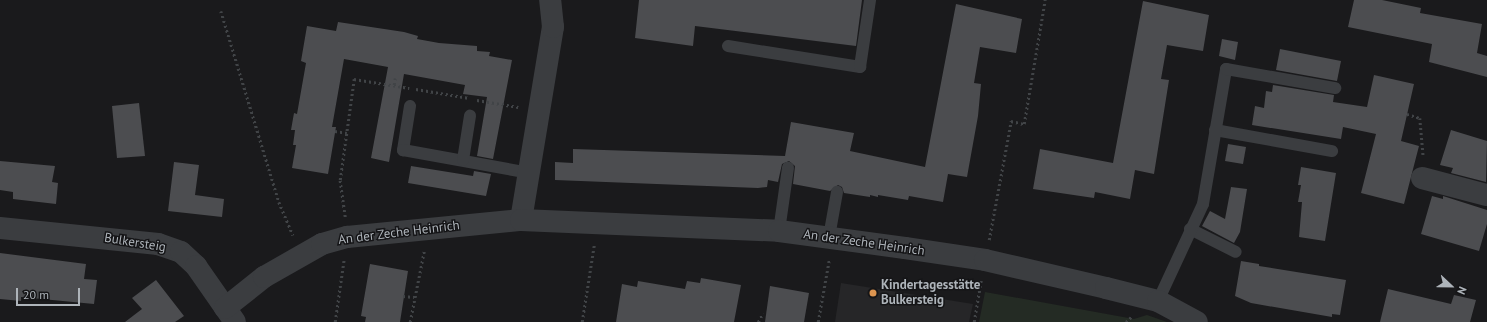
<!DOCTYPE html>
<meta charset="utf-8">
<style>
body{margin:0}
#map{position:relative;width:1487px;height:322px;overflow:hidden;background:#1a1a1c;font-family:"PT Sans",sans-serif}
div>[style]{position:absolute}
.built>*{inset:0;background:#262628}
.green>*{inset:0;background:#242b24}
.building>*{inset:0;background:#4c4d50}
.path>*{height:2.5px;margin-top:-1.25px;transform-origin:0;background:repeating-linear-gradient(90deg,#414447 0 2px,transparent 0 5px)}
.service>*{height:12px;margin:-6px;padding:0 6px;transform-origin:6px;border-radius:6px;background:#3b3d40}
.minor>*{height:22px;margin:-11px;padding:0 11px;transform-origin:11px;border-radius:11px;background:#3b3d40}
.dots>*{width:11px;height:11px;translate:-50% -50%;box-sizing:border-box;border:2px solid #151517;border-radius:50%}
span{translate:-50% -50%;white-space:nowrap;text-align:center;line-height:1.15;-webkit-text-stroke:3px #151517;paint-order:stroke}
.street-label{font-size:13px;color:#aeb4ba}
.poi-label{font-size:13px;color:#aeb4ba;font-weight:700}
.left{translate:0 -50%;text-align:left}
.north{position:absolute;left:1431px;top:266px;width:40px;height:40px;-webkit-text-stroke:3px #151517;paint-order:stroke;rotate:112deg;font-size:11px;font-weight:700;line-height:16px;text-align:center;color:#aeb4ba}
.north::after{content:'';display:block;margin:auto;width:14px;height:18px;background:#aeb4ba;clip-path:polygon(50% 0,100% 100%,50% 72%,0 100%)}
.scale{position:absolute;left:16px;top:288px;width:64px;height:18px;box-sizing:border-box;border:2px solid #aeb4ba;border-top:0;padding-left:5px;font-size:12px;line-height:14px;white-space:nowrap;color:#aeb4ba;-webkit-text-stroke:3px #151517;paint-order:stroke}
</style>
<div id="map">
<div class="built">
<div style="clip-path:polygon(841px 283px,973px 304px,969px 322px,835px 322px)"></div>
</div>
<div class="green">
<div style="clip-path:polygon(985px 292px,1134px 319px,1147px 315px,1167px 322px,979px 322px)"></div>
</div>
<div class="building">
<div style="clip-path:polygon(639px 0,862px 0,856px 46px,695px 26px,693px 46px,635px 38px)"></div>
<div style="clip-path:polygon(1354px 0,1382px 0,1421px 8px,1420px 13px,1482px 24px,1477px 53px,1487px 56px,1487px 77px,1429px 62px,1432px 44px,1348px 27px)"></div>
<div style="clip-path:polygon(1143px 1px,1209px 15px,1203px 51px,1167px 45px,1161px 79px,1169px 80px,1154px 174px,1135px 170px,1130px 199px,1095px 192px,1094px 198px,1033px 189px,1040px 149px,1113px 163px)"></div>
<div style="clip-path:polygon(956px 4px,1022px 19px,1016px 53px,980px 47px,974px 83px,981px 84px,978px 116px,967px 177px,948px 174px,943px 202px,909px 196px,908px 200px,878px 195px,878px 197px,870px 195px,870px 197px,844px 193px,842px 187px,838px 185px,830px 191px,793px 184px,795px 166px,789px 161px,782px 164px,778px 182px,768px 180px,767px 187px,758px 188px,555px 180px,555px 162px,573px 163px,573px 149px,785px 156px,791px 122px,854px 133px,850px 151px,925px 167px)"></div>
<div style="clip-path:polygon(338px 22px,404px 32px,418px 36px,417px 39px,439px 43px,477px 46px,477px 51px,490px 52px,489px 56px,512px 60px,493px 159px,477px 156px,487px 97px,463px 94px,465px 85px,404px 74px,389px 162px,371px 158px,388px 67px,344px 59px,332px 127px,336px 127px,328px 174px,292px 168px,296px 145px,293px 145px,295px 130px,291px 130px,294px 113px,297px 114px,306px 63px,301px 61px,307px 26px,336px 31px)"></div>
<div style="clip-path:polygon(1222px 39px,1238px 42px,1235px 60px,1219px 56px)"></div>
<div style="clip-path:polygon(1280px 49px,1341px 61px,1337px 81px,1276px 70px)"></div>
<div style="clip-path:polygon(1374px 75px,1414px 84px,1401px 141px,1419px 146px,1404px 204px,1361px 193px,1376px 134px,1343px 127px,1341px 139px,1252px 125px,1255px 106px,1264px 108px,1266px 91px,1272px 92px,1273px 85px,1334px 95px,1333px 102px,1367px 107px)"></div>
<div style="clip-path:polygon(139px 103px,145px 156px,117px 158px,112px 106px)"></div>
<div style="clip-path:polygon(1451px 130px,1487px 141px,1486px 182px,1451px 173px,1453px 168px,1440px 165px)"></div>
<div style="clip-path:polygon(1228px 144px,1246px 147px,1243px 164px,1225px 161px)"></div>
<div style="clip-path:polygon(0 161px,55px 166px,52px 182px,58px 183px,56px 204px,13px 199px,13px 192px,0 190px)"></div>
<div style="clip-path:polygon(174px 162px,199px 165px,195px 195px,224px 199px,222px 217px,168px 211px)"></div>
<div style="clip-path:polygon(411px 166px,473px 176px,474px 171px,491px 174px,486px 196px,408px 183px)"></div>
<div style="clip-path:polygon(1301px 167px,1336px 173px,1325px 241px,1299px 237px,1302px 202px,1298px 202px,1301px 185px,1298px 185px)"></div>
<div style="clip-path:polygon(1231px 187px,1247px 189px,1240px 232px,1234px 243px,1202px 226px,1210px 211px,1225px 219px)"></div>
<div style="clip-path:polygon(1432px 196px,1443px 199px,1443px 196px,1487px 210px,1487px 224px,1479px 251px,1421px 234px)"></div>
<div style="clip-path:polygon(0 253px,86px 264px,84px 279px,97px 280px,94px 304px,21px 297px,21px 301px,0 299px)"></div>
<div style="clip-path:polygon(1241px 261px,1259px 264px,1259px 266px,1346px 280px,1340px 315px,1332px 314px,1332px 317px,1251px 303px,1235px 296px)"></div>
<div style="clip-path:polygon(370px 264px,408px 271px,400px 322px,365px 322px,366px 317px,361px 316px)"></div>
<div style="clip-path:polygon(701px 278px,741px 285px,734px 322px,616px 322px,622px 284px,637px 287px,638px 281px,685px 289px,687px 281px,700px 283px)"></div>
<div style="clip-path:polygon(156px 280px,184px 316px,175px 322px,125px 322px,142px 309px,132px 298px)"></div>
<div style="clip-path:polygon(770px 286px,809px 293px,804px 322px,765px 322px)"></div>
<div style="clip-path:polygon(1388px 289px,1451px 304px,1454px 295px,1476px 300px,1470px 322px,1380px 322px)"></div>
</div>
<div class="path">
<div style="left:221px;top:11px;width:200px;rotate:73.1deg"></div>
<div style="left:279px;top:202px;width:36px;rotate:67deg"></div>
<div style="left:394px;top:85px;width:7px;rotate:-82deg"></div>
<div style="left:416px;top:89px;width:54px;rotate:9.6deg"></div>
<div style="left:477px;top:100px;width:42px;rotate:9.7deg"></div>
<div style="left:1407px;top:114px;width:14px;rotate:17deg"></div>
<div style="left:1420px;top:118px;width:38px;rotate:85deg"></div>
<div style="left:335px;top:131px;width:12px;rotate:9deg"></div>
<div style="left:345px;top:217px;width:37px;rotate:-98deg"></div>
<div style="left:340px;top:180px;width:102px;rotate:-82.1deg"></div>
<div style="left:354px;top:79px;width:56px;rotate:9.3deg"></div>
<div style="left:989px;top:240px;width:121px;rotate:-79.5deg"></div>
<div style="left:1011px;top:121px;width:13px;rotate:13deg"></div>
<div style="left:1024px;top:124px;width:126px;rotate:-80.4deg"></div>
<div style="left:403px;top:296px;width:11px;rotate:5deg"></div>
<div style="left:335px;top:322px;width:64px;rotate:-81.9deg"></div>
<div style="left:410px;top:322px;width:72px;rotate:-78.8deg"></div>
<div style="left:582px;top:322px;width:78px;rotate:-81.1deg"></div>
<div style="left:758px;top:322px;width:10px;rotate:-61deg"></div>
<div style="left:818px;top:322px;width:63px;rotate:-79.9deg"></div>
<div style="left:974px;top:322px;width:43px;rotate:-80.5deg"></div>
<div style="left:1126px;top:322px;width:7px;rotate:-45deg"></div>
</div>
<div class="service">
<div style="left:728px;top:46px;width:134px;rotate:9deg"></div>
<div style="left:860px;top:67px;width:68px;rotate:-81.5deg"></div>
<div style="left:410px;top:106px;width:45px;rotate:99deg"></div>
<div style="left:403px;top:150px;width:128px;rotate:10.3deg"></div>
<div style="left:1215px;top:130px;width:119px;rotate:10.2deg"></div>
<div style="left:463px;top:160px;width:45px;rotate:-81deg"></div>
<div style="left:1190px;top:229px;width:51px;rotate:26.6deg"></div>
<div style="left:779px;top:231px;width:64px;rotate:-81.9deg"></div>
<div style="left:829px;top:237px;width:46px;rotate:-79.9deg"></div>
<div style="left:1158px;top:301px;width:107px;rotate:-65.1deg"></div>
<div style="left:1203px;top:204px;width:137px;rotate:-80.3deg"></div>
<div style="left:1226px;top:69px;width:111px;rotate:9.9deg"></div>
</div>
<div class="minor">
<div style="left:1422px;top:178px;width:67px;rotate:14.7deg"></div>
<div style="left:521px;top:220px;width:196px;rotate:-80.6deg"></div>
<div style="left:553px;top:27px;width:27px;rotate:-96deg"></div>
<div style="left:0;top:228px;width:159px;rotate:5.8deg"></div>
<div style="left:158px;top:244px;width:24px;rotate:19deg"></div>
<div style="left:181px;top:252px;width:21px;rotate:43deg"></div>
<div style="left:196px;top:266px;width:68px;rotate:55.1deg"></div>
<div style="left:225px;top:308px;width:50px;rotate:-38.5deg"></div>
<div style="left:264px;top:277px;width:67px;rotate:-29.6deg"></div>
<div style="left:322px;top:244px;width:26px;rotate:-16deg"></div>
<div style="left:347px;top:237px;width:175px;rotate:-5.6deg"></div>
<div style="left:521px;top:220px;width:258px;rotate:2.4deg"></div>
<div style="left:779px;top:231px;width:127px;rotate:7.7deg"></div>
<div style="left:905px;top:248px;width:81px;rotate:8.5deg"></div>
<div style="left:985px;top:260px;width:124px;rotate:13deg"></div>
<div style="left:1106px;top:288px;width:54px;rotate:14deg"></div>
<div style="left:1158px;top:301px;width:44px;rotate:28.3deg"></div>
</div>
<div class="dots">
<div style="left:873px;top:293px;background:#dd9550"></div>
</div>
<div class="street-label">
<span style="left:399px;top:233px;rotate:-7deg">An der Zeche Heinrich</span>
<span style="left:135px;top:243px;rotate:9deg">Bulkersteig</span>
<span style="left:864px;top:243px;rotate:8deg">An der Zeche Heinrich</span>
</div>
<div class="poi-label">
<span class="left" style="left:881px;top:293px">Kindertagesstätte<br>Bulkersteig</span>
</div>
<div class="north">N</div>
<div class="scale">20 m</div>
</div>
